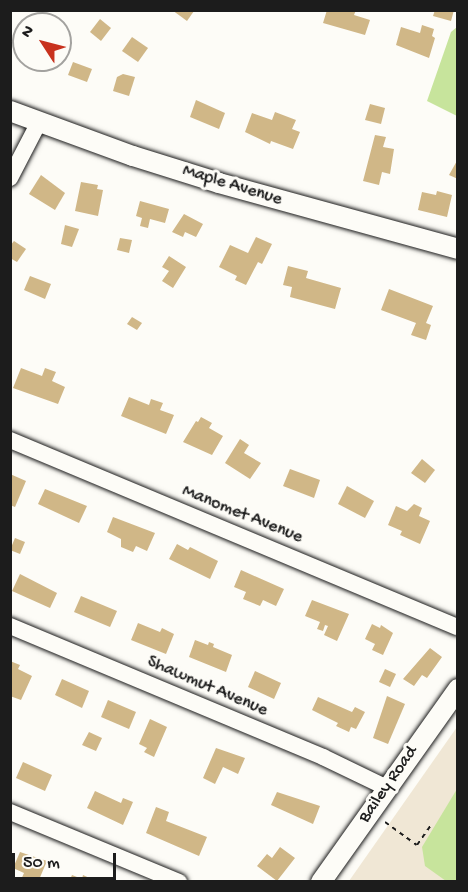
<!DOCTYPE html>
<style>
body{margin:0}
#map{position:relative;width:468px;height:892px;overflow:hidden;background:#fdfcf7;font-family:"Gochi Hand",sans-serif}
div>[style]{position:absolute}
.built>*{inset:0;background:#f0e7d5}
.green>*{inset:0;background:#c7e49c}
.building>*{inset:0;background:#d0b787}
.path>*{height:2px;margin-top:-1px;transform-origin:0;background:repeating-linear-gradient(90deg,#1c1c1c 0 4.5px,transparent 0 9px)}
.roads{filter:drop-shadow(0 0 2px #1c1c1c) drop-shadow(0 0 2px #1c1c1c)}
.minor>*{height:16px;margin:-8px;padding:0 8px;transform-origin:8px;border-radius:8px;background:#fdfcf7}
.major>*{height:20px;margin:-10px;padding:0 10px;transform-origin:10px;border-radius:10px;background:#fdfcf7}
span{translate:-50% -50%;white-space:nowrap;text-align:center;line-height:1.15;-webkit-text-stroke:6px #fdfcf7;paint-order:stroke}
.street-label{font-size:18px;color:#1c1c1c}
.frame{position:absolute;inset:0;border:12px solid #1c1c1c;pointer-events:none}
.north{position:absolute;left:12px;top:12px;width:60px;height:60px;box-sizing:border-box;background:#fdfcf7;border:2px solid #a3a29f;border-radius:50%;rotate:306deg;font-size:16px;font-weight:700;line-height:24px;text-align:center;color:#1c1c1c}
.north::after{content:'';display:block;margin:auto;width:21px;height:27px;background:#c8321e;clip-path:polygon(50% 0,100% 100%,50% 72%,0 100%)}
.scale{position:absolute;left:12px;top:853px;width:104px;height:27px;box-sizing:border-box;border:3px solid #1c1c1c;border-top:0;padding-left:8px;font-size:18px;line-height:21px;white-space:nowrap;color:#1c1c1c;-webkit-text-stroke:4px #fdfcf7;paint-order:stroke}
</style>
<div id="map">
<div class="built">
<div style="clip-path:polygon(457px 727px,457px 881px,349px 881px)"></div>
</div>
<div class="green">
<div style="clip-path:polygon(457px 27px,457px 116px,427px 101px,451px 32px)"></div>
<div style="clip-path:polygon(457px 789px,457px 881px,446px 881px,425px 866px,422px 847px)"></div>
</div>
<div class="building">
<div style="clip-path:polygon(172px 10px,193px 10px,194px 11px,187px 21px)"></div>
<div style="clip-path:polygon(327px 10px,356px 10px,354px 15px,370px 20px,365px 35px,323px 23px)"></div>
<div style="clip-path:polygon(435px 10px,454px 10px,451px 21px,433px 16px)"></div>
<div style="clip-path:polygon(100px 19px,111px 28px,101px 41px,90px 32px)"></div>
<div style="clip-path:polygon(422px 25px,434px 29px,432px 36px,435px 38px,429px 58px,396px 45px,401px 27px,420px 33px)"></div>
<div style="clip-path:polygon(132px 37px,148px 48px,138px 62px,122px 51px)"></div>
<div style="clip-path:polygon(73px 62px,92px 69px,87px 82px,68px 75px)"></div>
<div style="clip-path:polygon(123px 74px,135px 77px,129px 96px,113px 91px,117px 77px)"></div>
<div style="clip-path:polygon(196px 100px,225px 113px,219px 129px,190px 117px)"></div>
<div style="clip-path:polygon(370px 104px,385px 108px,381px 124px,365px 120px)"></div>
<div style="clip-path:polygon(275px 112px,296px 120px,292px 129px,300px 132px,293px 149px,271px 141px,270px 144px,245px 132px,252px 113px,272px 120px)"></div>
<div style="clip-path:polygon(375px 135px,386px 137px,383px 147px,394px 149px,390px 174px,382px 172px,379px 185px,363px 181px)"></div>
<div style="clip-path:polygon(458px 159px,458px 179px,449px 175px)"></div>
<div style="clip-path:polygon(41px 175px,65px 193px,55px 210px,29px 194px)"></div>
<div style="clip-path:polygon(81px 182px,98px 185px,97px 189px,103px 190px,98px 216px,75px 211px)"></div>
<div style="clip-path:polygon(437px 191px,452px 195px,447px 217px,418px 210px,422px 192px,436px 195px)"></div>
<div style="clip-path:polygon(140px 201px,169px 209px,165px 223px,150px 219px,148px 228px,140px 226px,142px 218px,136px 216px)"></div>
<div style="clip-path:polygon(184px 214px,203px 224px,196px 237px,185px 232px,183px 237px,172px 232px)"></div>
<div style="clip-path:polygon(65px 225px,79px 229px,72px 247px,61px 244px)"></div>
<div style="clip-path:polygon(256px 237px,272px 244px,262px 264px,258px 262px,246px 285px,235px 280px,237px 276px,219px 267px,230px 245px,248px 253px)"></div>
<div style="clip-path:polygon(120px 238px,132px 240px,129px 253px,117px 250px)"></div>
<div style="clip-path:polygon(14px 241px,26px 249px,17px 262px,10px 258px,10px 246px)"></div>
<div style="clip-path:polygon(169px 256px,186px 267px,173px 288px,162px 281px,169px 271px,162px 267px)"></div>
<div style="clip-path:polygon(288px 266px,308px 271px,306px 278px,341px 288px,335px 309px,290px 297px,292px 287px,283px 285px)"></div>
<div style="clip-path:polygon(30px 276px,51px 284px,45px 299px,24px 290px)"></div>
<div style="clip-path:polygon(389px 289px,433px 306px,426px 323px,431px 325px,426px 340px,411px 335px,416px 323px,381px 310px)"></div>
<div style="clip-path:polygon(132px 317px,142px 323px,137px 330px,127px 324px)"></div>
<div style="clip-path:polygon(21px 368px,42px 376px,45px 368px,56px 372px,52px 381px,65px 387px,58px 404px,13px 388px)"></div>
<div style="clip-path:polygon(129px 397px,149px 405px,151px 399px,163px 403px,160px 410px,174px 415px,166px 434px,121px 416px)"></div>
<div style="clip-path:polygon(201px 417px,212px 423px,209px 428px,223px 436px,212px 455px,183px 442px,196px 421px,198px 422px)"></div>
<div style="clip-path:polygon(240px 439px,249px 445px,244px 453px,261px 463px,250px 479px,225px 463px)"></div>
<div style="clip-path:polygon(422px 459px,435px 470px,425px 483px,411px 473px)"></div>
<div style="clip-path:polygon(290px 469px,320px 480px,314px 498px,283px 486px)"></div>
<div style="clip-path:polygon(10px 474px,26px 481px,15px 507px,10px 505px)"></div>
<div style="clip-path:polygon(347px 486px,374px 501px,365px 518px,338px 504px)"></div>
<div style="clip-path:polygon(45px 489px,87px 506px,79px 523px,38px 504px)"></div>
<div style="clip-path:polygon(414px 504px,422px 508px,419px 516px,430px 521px,420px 544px,400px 535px,402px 531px,388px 525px,396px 506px,407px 511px)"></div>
<div style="clip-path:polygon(113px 517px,155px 533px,147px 551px,136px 546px,133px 552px,121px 547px,121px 539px,107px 532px)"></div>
<div style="clip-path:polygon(15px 538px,25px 542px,20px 554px,10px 550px)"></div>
<div style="clip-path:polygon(177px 544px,188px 550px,190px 547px,218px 561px,210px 579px,169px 559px)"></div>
<div style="clip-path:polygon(241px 570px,284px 589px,276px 606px,263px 600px,260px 606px,243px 599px,246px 592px,234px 587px)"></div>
<div style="clip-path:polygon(20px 574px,57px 593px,50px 608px,12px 591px)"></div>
<div style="clip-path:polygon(81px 596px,117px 611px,110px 627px,74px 612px)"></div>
<div style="clip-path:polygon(312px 600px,349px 614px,337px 641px,324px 635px,328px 626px,325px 625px,323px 631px,317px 629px,320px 622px,305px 616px)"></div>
<div style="clip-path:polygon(138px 623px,160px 632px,162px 628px,174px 634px,166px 654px,131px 640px)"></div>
<div style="clip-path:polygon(372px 624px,380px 628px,381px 625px,393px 633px,383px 655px,372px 650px,375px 644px,365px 639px)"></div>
<div style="clip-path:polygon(195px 640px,208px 645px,209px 642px,214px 644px,213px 647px,232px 655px,226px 672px,189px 657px)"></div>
<div style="clip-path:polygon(430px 648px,442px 657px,427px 678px,422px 675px,414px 686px,403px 679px)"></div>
<div style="clip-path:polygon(10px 661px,20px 665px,18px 669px,32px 676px,21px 700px,10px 696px)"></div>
<div style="clip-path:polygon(385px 669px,396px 674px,390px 687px,379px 682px)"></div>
<div style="clip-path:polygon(255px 671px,281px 683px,274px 699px,248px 687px)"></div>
<div style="clip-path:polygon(62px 679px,89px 691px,82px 708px,55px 695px)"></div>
<div style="clip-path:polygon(387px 696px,405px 704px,388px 744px,373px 738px)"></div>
<div style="clip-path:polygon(318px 697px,352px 712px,355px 707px,365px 712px,356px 729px,351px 727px,349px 732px,336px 726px,338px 723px,312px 710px)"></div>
<div style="clip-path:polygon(108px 700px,136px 712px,129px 729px,101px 717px)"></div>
<div style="clip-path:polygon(150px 719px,167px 727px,154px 757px,144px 752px,147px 748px,139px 744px)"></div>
<div style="clip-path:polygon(89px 732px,102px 738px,96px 751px,82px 745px)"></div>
<div style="clip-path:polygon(216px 748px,245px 758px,238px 774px,223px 767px,215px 784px,203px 778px)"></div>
<div style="clip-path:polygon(23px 762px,52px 775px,45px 791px,16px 778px)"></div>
<div style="clip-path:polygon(95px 791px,121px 803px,123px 798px,133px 802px,123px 825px,87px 808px)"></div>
<div style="clip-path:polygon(277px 792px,320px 806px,313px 824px,271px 805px)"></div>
<div style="clip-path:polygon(156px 807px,169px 812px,166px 821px,207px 837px,199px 856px,146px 833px)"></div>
<div style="clip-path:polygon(280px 847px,295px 858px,277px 881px,257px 866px,267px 854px,272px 858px)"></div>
<div style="clip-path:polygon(20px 852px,47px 861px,38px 882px,20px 882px,24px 873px,13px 868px)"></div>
<div style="clip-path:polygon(72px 875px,82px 879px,83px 875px,98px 882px,69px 882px)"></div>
</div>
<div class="path">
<div style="left:385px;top:822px;width:39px;rotate:36deg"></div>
<div style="left:417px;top:845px;width:24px;rotate:-55deg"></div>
</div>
<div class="roads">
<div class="minor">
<div style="left:10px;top:178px;width:63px;rotate:-62.6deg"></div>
<div style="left:10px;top:440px;width:485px;rotate:22.7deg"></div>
<div style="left:10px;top:626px;width:339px;rotate:22.7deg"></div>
<div style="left:323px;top:757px;width:71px;rotate:25.8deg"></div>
<div style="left:10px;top:812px;width:183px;rotate:22.5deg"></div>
</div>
<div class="major">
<div style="left:10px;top:111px;width:131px;rotate:20.1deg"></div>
<div style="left:133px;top:156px;width:90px;rotate:17.4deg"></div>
<div style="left:219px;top:183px;width:248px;rotate:15.4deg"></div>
<div style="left:321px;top:882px;width:237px;rotate:-54.6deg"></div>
</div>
</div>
<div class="street-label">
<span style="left:232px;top:186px;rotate:17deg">Maple Avenue</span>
<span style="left:242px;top:515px;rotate:22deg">Manomet Avenue</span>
<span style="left:207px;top:687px;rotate:23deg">Shawmut Avenue</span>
<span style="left:389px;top:785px;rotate:-55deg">Bailey Road</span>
</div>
<div class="frame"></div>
<div class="north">N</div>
<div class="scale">50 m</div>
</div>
